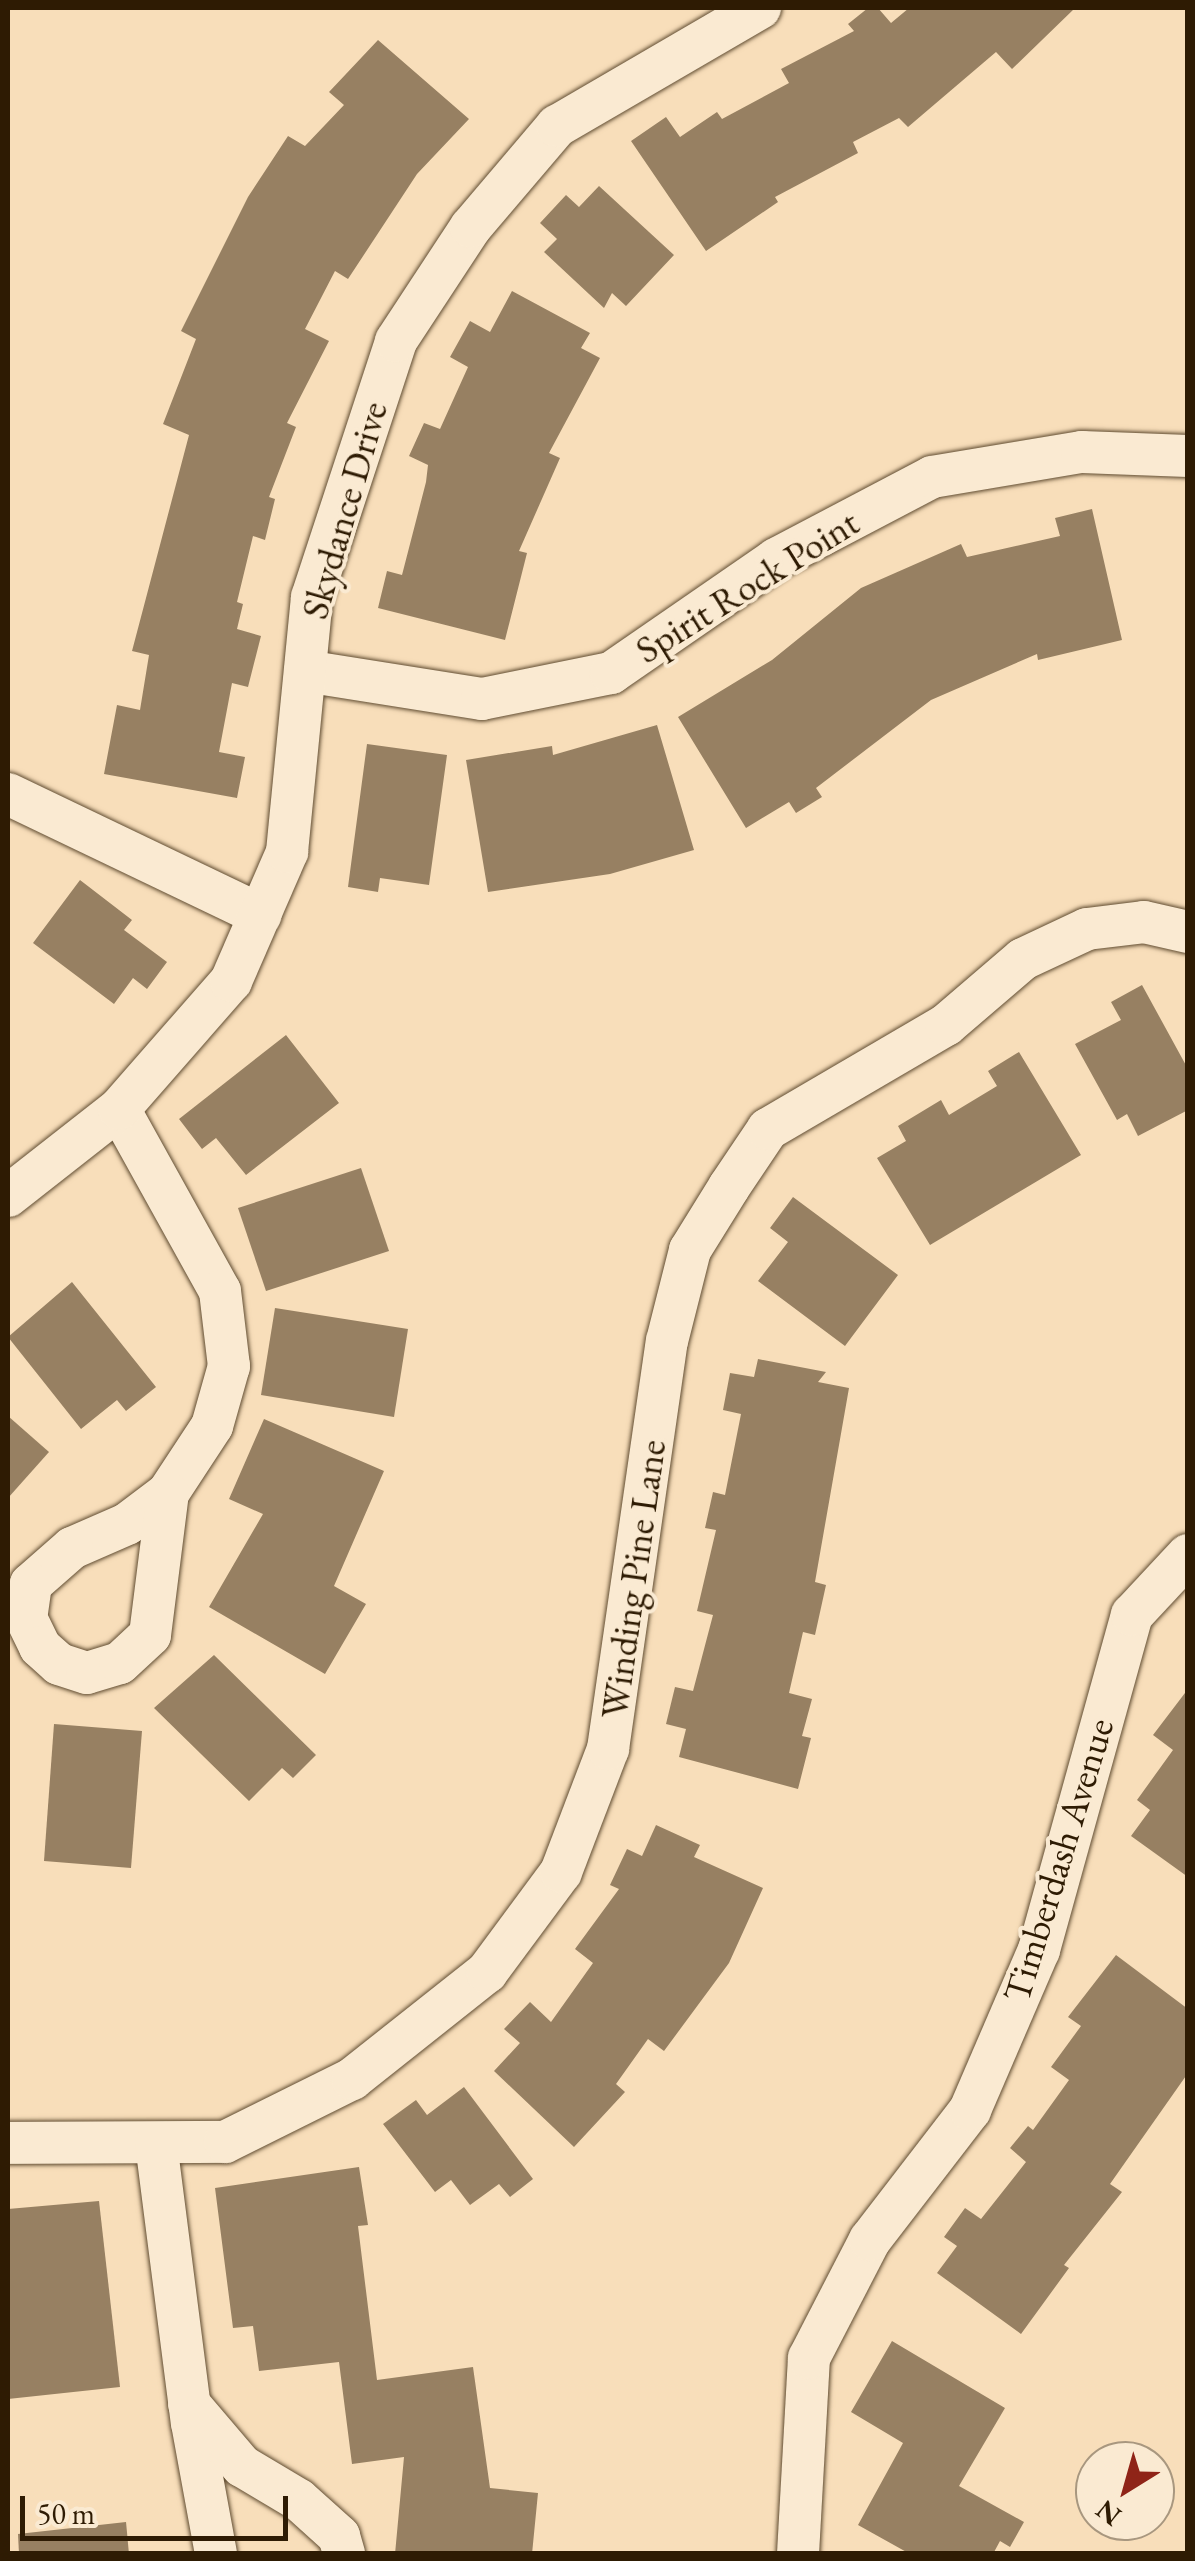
<!DOCTYPE html>
<style>
body{margin:0}
#map{position:relative;width:1195px;height:2561px;overflow:hidden;background:#f8deba;font-family:"EB Garamond",serif}
div>[style]{position:absolute}
.building>*{inset:0;background:#978062}
.roads{filter:drop-shadow(0 0 2px #604c31) drop-shadow(0 0 2px #604c31)}
.minor>*{height:42px;margin:-21px;padding:0 21px;transform-origin:21px;border-radius:21px;background:#faead2}
span{translate:-50% -50%;white-space:nowrap;text-align:center;line-height:1.15;-webkit-text-stroke:8px #faead2;paint-order:stroke}
.street-label{font-size:38px;color:#2e1b03}
.frame{position:absolute;inset:0;border:10px solid #2e1b03;pointer-events:none}
.north{position:absolute;left:1075px;top:2441px;width:100px;height:100px;box-sizing:border-box;background:#faead2;border:2px solid #a8977f;border-radius:50%;rotate:217deg;font-size:28px;font-weight:700;line-height:40px;text-align:center;color:#2e1b03}
.north::after{content:'';display:block;margin:auto;width:35px;height:45px;background:#8f2418;clip-path:polygon(50% 0,100% 100%,50% 72%,0 100%)}
.scale{position:absolute;left:20px;top:2496px;width:268px;height:45px;box-sizing:border-box;border:5px solid #2e1b03;border-top:0;padding-left:12px;font-size:30px;line-height:35px;white-space:nowrap;color:#2e1b03;-webkit-text-stroke:8px #faead2;paint-order:stroke}
</style>
<div id="map">
<div class="building">
<div style="clip-path:polygon(868px 8px,878px 8px,891px 23px,909px 8px,1075px 8px,1012px 69px,996px 52px,908px 127px,899px 118px,853px 142px,858px 153px,775px 197px,778px 202px,706px 251px,631px 141px,666px 117px,680px 137px,717px 112px,722px 119px,789px 83px,781px 69px,854px 31px,848px 24px)"></div>
<div style="clip-path:polygon(378px 40px,469px 119px,417px 174px,348px 279px,335px 271px,305px 329px,329px 341px,287px 423px,296px 427px,269px 497px,275px 499px,265px 540px,253px 536px,237px 602px,243px 604px,237px 629px,261px 636px,248px 687px,232px 683px,219px 752px,245px 757px,237px 798px,104px 774px,117px 705px,140px 710px,149px 655px,132px 651px,189px 435px,163px 424px,196px 339px,181px 331px,248px 197px,288px 136px,305px 146px,344px 105px,329px 92px)"></div>
<div style="clip-path:polygon(599px 186px,674px 255px,626px 306px,612px 293px,604px 308px,544px 252px,557px 239px,540px 223px,566px 195px,579px 207px)"></div>
<div style="clip-path:polygon(512px 291px,590px 333px,581px 348px,600px 358px,549px 453px,560px 458px,519px 551px,527px 553px,505px 640px,378px 608px,387px 571px,402px 575px,426px 482px,428px 465px,409px 456px,424px 423px,440px 429px,468px 367px,450px 357px,470px 321px,490px 332px)"></div>
<div style="clip-path:polygon(1092px 509px,1122px 640px,1038px 660px,1037px 654px,931px 700px,816px 788px,822px 797px,796px 813px,789px 802px,746px 828px,678px 717px,772px 660px,861px 588px,961px 544px,967px 557px,1060px 536px,1055px 518px)"></div>
<div style="clip-path:polygon(657px 725px,694px 850px,610px 874px,488px 892px,466px 760px,552px 746px,553px 755px)"></div>
<div style="clip-path:polygon(367px 744px,447px 755px,429px 885px,380px 878px,378px 892px,348px 887px)"></div>
<div style="clip-path:polygon(80px 880px,132px 920px,124px 930px,167px 962px,147px 989px,133px 978px,114px 1004px,33px 943px)"></div>
<div style="clip-path:polygon(1142px 985px,1188px 1069px,1188px 1110px,1138px 1136px,1127px 1114px,1117px 1120px,1075px 1044px,1121px 1020px,1111px 1002px)"></div>
<div style="clip-path:polygon(286px 1035px,339px 1103px,246px 1175px,216px 1138px,202px 1149px,179px 1119px)"></div>
<div style="clip-path:polygon(1019px 1052px,1081px 1155px,930px 1245px,877px 1158px,906px 1141px,898px 1126px,941px 1100px,949px 1115px,997px 1086px,988px 1071px)"></div>
<div style="clip-path:polygon(361px 1168px,389px 1251px,266px 1291px,238px 1208px)"></div>
<div style="clip-path:polygon(793px 1197px,898px 1275px,845px 1346px,758px 1281px,788px 1242px,770px 1228px)"></div>
<div style="clip-path:polygon(72px 1282px,156px 1387px,126px 1411px,117px 1400px,81px 1429px,8px 1337px)"></div>
<div style="clip-path:polygon(275px 1308px,408px 1329px,394px 1417px,261px 1395px)"></div>
<div style="clip-path:polygon(758px 1359px,826px 1372px,818px 1382px,849px 1388px,815px 1582px,826px 1585px,815px 1635px,803px 1632px,789px 1693px,812px 1699px,802px 1736px,811px 1738px,798px 1789px,679px 1757px,686px 1729px,666px 1724px,675px 1687px,693px 1691px,713px 1615px,697px 1611px,716px 1530px,705px 1528px,713px 1492px,725px 1495px,741px 1414px,723px 1410px,730px 1373px,754px 1377px)"></div>
<div style="clip-path:polygon(8px 1416px,49px 1452px,8px 1498px)"></div>
<div style="clip-path:polygon(264px 1419px,384px 1471px,334px 1586px,366px 1604px,325px 1674px,209px 1607px,263px 1514px,229px 1499px)"></div>
<div style="clip-path:polygon(214px 1655px,316px 1755px,293px 1778px,282px 1768px,249px 1801px,154px 1708px)"></div>
<div style="clip-path:polygon(1188px 1689px,1188px 1877px,1131px 1836px,1150px 1810px,1137px 1800px,1173px 1750px,1153px 1735px)"></div>
<div style="clip-path:polygon(54px 1724px,142px 1731px,131px 1868px,44px 1861px)"></div>
<div style="clip-path:polygon(656px 1825px,700px 1845px,694px 1857px,763px 1888px,729px 1963px,664px 2051px,648px 2039px,616px 2084px,625px 2092px,574px 2147px,494px 2071px,520px 2043px,504px 2029px,530px 2002px,551px 2022px,593px 1963px,575px 1949px,619px 1889px,610px 1885px,627px 1849px,642px 1856px)"></div>
<div style="clip-path:polygon(1116px 1955px,1188px 2009px,1188px 2073px,1110px 2184px,1122px 2192px,1064px 2265px,1069px 2268px,1021px 2334px,937px 2273px,957px 2246px,944px 2237px,965px 2208px,981px 2219px,1026px 2162px,1010px 2148px,1028px 2126px,1033px 2130px,1069px 2080px,1051px 2067px,1081px 2026px,1068px 2017px)"></div>
<div style="clip-path:polygon(464px 2087px,533px 2179px,510px 2197px,499px 2184px,470px 2205px,451px 2180px,435px 2192px,383px 2124px,416px 2100px,427px 2115px)"></div>
<div style="clip-path:polygon(359px 2167px,368px 2225px,358px 2226px,377px 2380px,473px 2367px,490px 2488px,538px 2493px,532px 2554px,395px 2554px,404px 2457px,352px 2464px,339px 2362px,259px 2371px,253px 2326px,233px 2328px,215px 2188px)"></div>
<div style="clip-path:polygon(99px 2201px,120px 2387px,8px 2399px,8px 2209px)"></div>
<div style="clip-path:polygon(892px 2341px,1005px 2408px,959px 2486px,1024px 2522px,1010px 2547px,1000px 2541px,993px 2554px,910px 2554px,858px 2525px,903px 2443px,851px 2412px)"></div>
<div style="clip-path:polygon(126px 2522px,129px 2554px,19px 2554px,18px 2534px)"></div>
</div>
<div class="roads">
<div class="minor">
<div style="left:305px;top:671px;width:179px;rotate:9deg"></div>
<div style="left:482px;top:699px;width:132px;rotate:-11.4deg"></div>
<div style="left:611px;top:673px;width:201px;rotate:-34.6deg"></div>
<div style="left:776px;top:559px;width:176px;rotate:-27.7deg"></div>
<div style="left:932px;top:477px;width:152px;rotate:-9.5deg"></div>
<div style="left:1082px;top:452px;width:106px;rotate:2.2deg"></div>
<div style="left:8px;top:794px;width:280px;rotate:25.6deg"></div>
<div style="left:119px;top:1109px;width:208px;rotate:61deg"></div>
<div style="left:220px;top:1291px;width:76px;rotate:83.2deg"></div>
<div style="left:229px;top:1366px;width:62px;rotate:105.8deg"></div>
<div style="left:212px;top:1426px;width:80px;rotate:123.3deg"></div>
<div style="left:168px;top:1493px;width:51px;rotate:142.9deg"></div>
<div style="left:127px;top:1524px;width:60px;rotate:156.4deg"></div>
<div style="left:72px;top:1548px;width:55px;rotate:138.7deg"></div>
<div style="left:31px;top:1584px;width:34px;rotate:98deg"></div>
<div style="left:26px;top:1618px;width:32px;rotate:64deg"></div>
<div style="left:40px;top:1647px;width:25px;rotate:42deg"></div>
<div style="left:59px;top:1664px;width:29px;rotate:18deg"></div>
<div style="left:87px;top:1673px;width:34px;rotate:-17deg"></div>
<div style="left:120px;top:1663px;width:41px;rotate:-43deg"></div>
<div style="left:150px;top:1635px;width:143px;rotate:-82.8deg"></div>
<div style="left:8px;top:1196px;width:141px;rotate:-38.1deg"></div>
<div style="left:119px;top:1109px;width:170px;rotate:-48.8deg"></div>
<div style="left:231px;top:981px;width:141px;rotate:-66.5deg"></div>
<div style="left:287px;top:852px;width:256px;rotate:-84.4deg"></div>
<div style="left:312px;top:597px;width:269px;rotate:-71.8deg"></div>
<div style="left:396px;top:341px;width:136px;rotate:-56.7deg"></div>
<div style="left:471px;top:227px;width:133px;rotate:-49.6deg"></div>
<div style="left:557px;top:126px;width:235px;rotate:-30.2deg"></div>
<div style="left:8px;top:2143px;width:217px;rotate:-0.3deg"></div>
<div style="left:225px;top:2142px;width:142px;rotate:-26.4deg"></div>
<div style="left:352px;top:2079px;width:172px;rotate:-38.4deg"></div>
<div style="left:487px;top:1972px;width:124px;rotate:-53.5deg"></div>
<div style="left:561px;top:1872px;width:132px;rotate:-69.1deg"></div>
<div style="left:608px;top:1749px;width:412px;rotate:-81.8deg"></div>
<div style="left:667px;top:1341px;width:94px;rotate:-75.8deg"></div>
<div style="left:690px;top:1250px;width:74px;rotate:-58.2deg"></div>
<div style="left:729px;top:1187px;width:70px;rotate:-56.1deg"></div>
<div style="left:768px;top:1129px;width:206px;rotate:-30.3deg"></div>
<div style="left:946px;top:1025px;width:101px;rotate:-40.6deg"></div>
<div style="left:1023px;top:959px;width:71px;rotate:-25.1deg"></div>
<div style="left:1087px;top:929px;width:57px;rotate:-7deg"></div>
<div style="left:1144px;top:922px;width:45px;rotate:12.8deg"></div>
<div style="left:156px;top:2143px;width:282px;rotate:82.7deg"></div>
<div style="left:192px;top:2423px;width:133px;rotate:79.6deg"></div>
<div style="left:189px;top:2404px;width:82px;rotate:49.5deg"></div>
<div style="left:242px;top:2466px;width:66px;rotate:30.8deg"></div>
<div style="left:299px;top:2500px;width:54px;rotate:42deg"></div>
<div style="left:339px;top:2536px;width:19px;rotate:74deg"></div>
<div style="left:798px;top:2554px;width:196px;rotate:-86.8deg"></div>
<div style="left:809px;top:2358px;width:133px;rotate:-62.7deg"></div>
<div style="left:870px;top:2240px;width:164px;rotate:-52.4deg"></div>
<div style="left:970px;top:2110px;width:174px;rotate:-66.7deg"></div>
<div style="left:1039px;top:1950px;width:348px;rotate:-74.5deg"></div>
<div style="left:1132px;top:1615px;width:82px;rotate:-47deg"></div>
</div>
</div>
<div class="street-label">
<span style="left:344px;top:510px;rotate:-74deg">Skydance Drive</span>
<span style="left:747px;top:586px;rotate:-32deg">Spirit Rock Point</span>
<span style="left:633px;top:1579px;rotate:-82deg">Winding Pine Lane</span>
<span style="left:1058px;top:1860px;rotate:-73deg">Timberdash Avenue</span>
</div>
<div class="frame"></div>
<div class="north">N</div>
<div class="scale">50 m</div>
</div>
